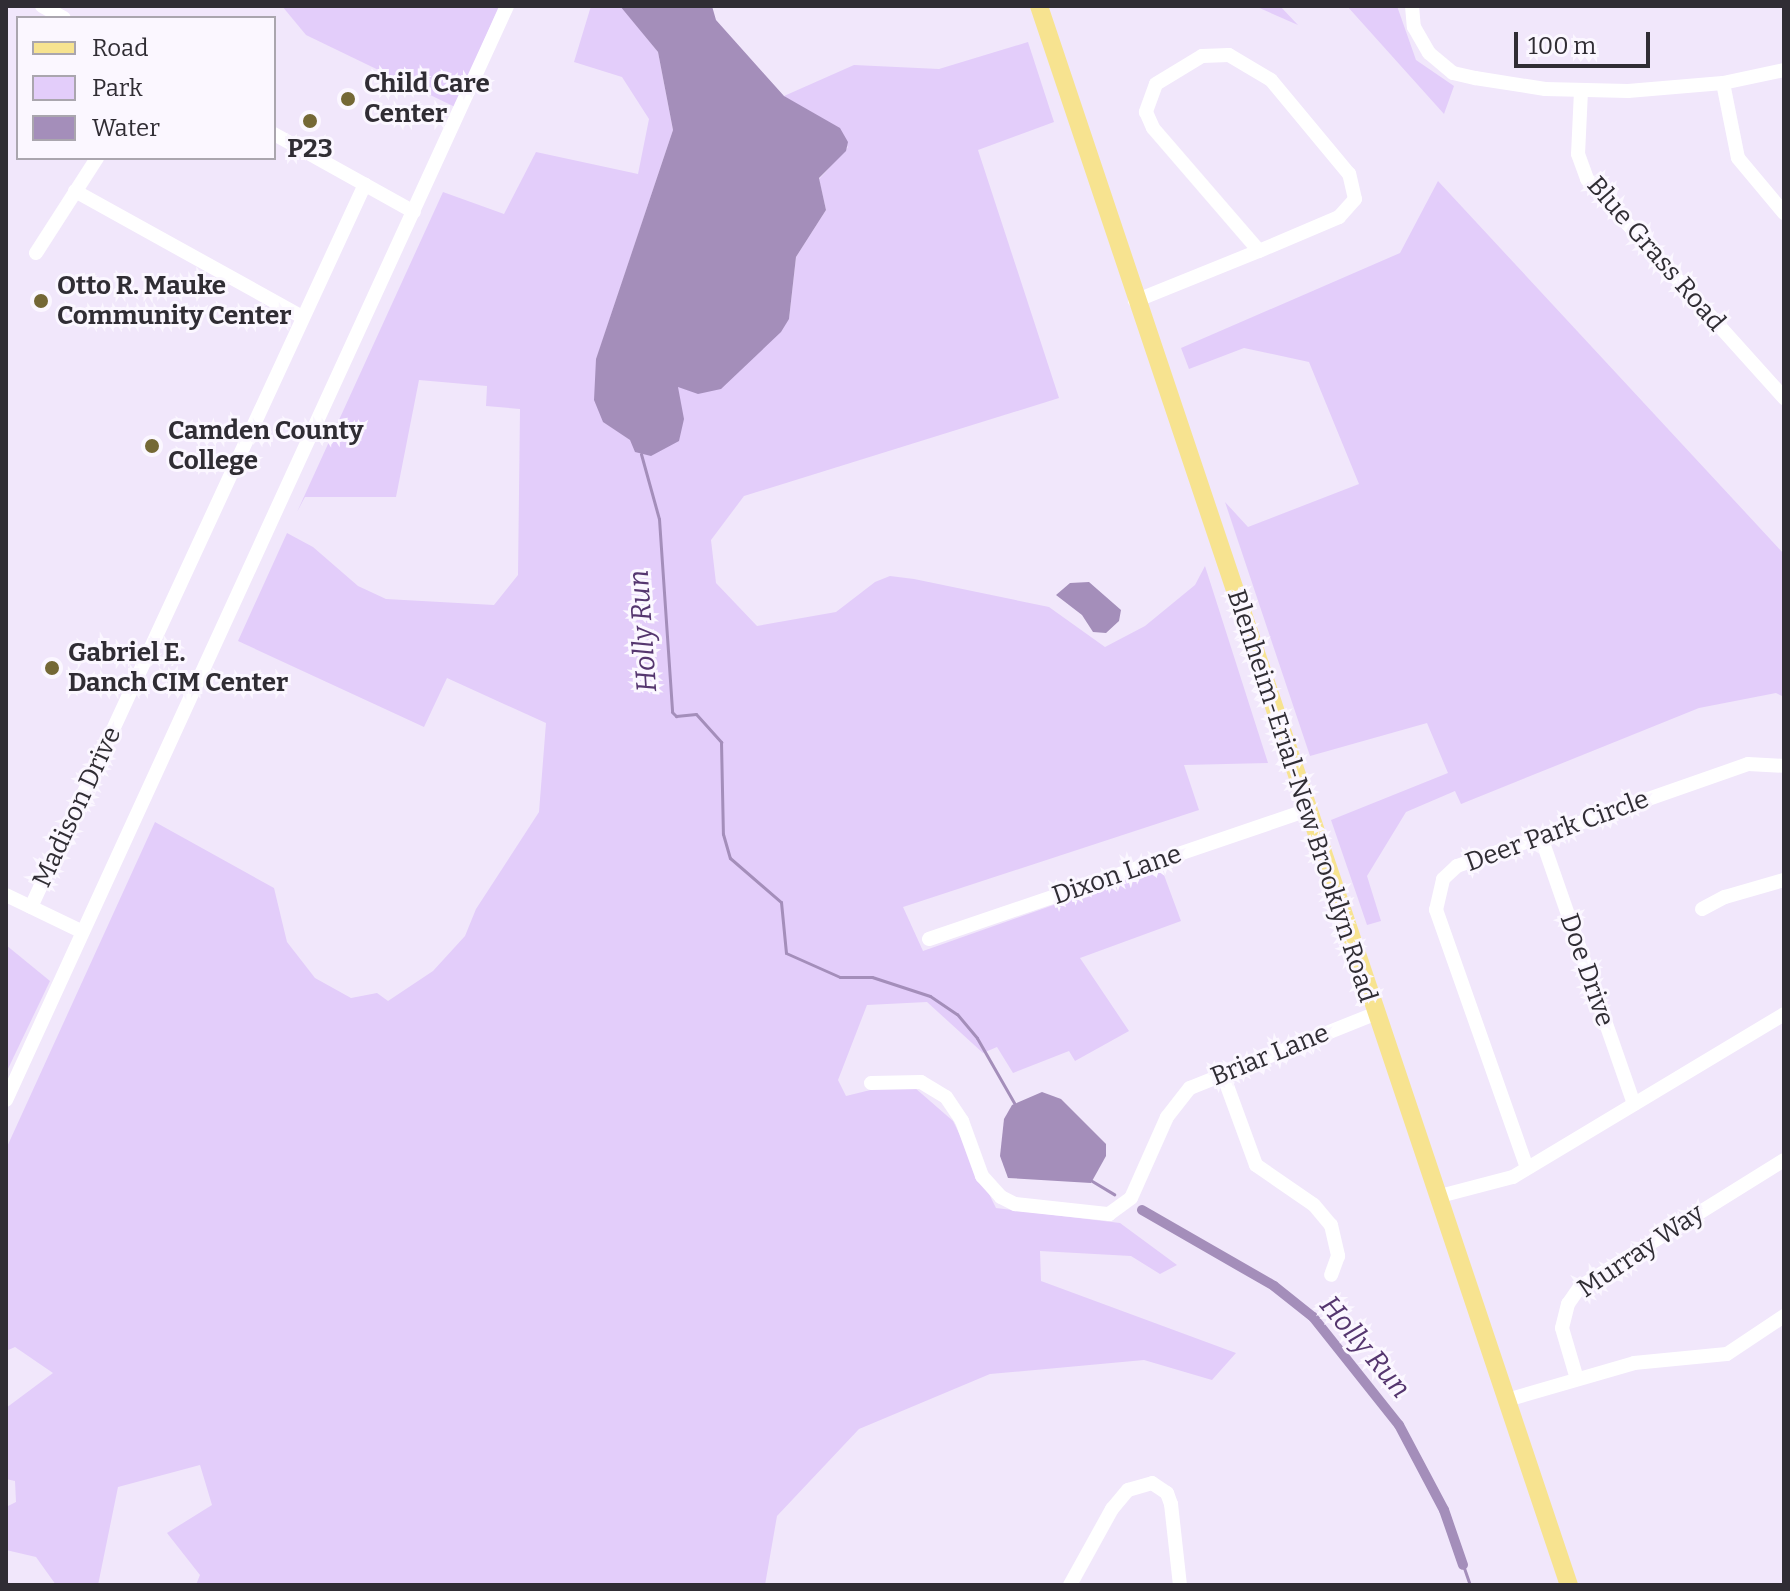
<!DOCTYPE html>
<style>
body{margin:0}
#map{position:relative;width:1790px;height:1591px;overflow:hidden;background:#f1e7fb;font-family:Bitter,serif}
div>[style]{position:absolute}
.green>*{inset:0;background:#e3cdfa}
.water>*{inset:0;background:#a48eba}
.stream>*{height:3px;margin:-1.5px;padding:0 1.5px;transform-origin:1.5px;border-radius:1.5px;background:#a48eba}
.canal>*{height:10px;margin:-5px;padding:0 5px;transform-origin:5px;border-radius:5px;background:#a48eba}
.minor>*{height:14px;margin:-7px;padding:0 7px;transform-origin:7px;border-radius:7px;background:#fff}
.major>*{height:18px;margin:-9px;padding:0 9px;transform-origin:9px;border-radius:9px;background:#f7e390}
.dots>*{width:22px;height:22px;translate:-50% -50%;box-sizing:border-box;border:4px solid #fbf7ff;border-radius:50%}
span{translate:-50% -50%;white-space:nowrap;text-align:center;line-height:1.15;-webkit-text-stroke:6px #fbf7ff;paint-order:stroke}
.poi-label{font-size:26px;color:#302d34;font-weight:700}
.left{translate:0 -50%;text-align:left}
.street-label{font-size:26px;color:#302d34}
.water-label{font-size:28px;color:#55366f;font-style:italic}
.frame{position:absolute;inset:0;border:8px solid #302d34;pointer-events:none}
.legend{position:absolute;left:16px;top:16px;width:260px;height:144px;box-sizing:border-box;background:#fbf7ff;border:2px solid #aaa6ae;margin:0;padding:10px 14px;list-style:none;font-size:24px;color:#302d34}
.legend li{display:flex;align-items:center;gap:16px;height:40px}
.legend b{width:40px;border:2px solid #aaa6ae}
.scale{position:absolute;left:1514px;top:32px;width:136px;height:36px;box-sizing:border-box;border:4px solid #302d34;border-top:0;padding-left:10px;font-size:24px;line-height:28px;white-space:nowrap;color:#302d34;-webkit-text-stroke:6px #fbf7ff;paint-order:stroke}
</style>
<div id="map">
<div class="green">
<div style="clip-path:polygon(282px 6px,499px 6px,455px 107px,306px 35px)"></div>
<div style="clip-path:polygon(591px 6px,621px 6px,658px 52px,673px 130px,596px 360px,679px 441px,678px 386px,789px 319px,796px 257px,826px 210px,819px 179px,848px 147px,784px 96px,854px 65px,939px 69px,1028px 42px,1054px 122px,978px 150px,1059px 398px,744px 496px,711px 540px,716px 583px,757px 626px,836px 612px,875px 582px,890px 576px,914px 579px,1049px 607px,1105px 647px,1145px 626px,1195px 585px,1205px 566px,1268px 763px,1184px 765px,1199px 810px,903px 907px,923px 951px,1161px 867px,1181px 921px,1080px 958px,1129px 1031px,1075px 1061px,1069px 1051px,1013px 1073px,997px 1047px,983px 1053px,927px 1002px,867px 1005px,838px 1080px,846px 1096px,907px 1081px,953px 1121px,996px 1208px,1120px 1223px,1177px 1265px,1160px 1274px,1131px 1256px,1040px 1251px,1041px 1281px,1236px 1353px,1212px 1380px,1144px 1360px,990px 1374px,859px 1429px,777px 1516px,765px 1585px,196px 1585px,200px 1575px,167px 1533px,212px 1505px,200px 1465px,118px 1487px,98px 1585px,56px 1585px,36px 1557px,6px 1550px,6px 1507px,16px 1502px,15px 1481px,6px 1479px,6px 1408px,53px 1373px,15px 1347px,6px 1351px,6px 1149px,155px 822px,274px 888px,287px 942px,315px 978px,351px 998px,377px 993px,388px 1001px,433px 971px,465px 936px,476px 909px,539px 812px,546px 723px,447px 678px,424px 727px,238px 641px,287px 533px,313px 547px,358px 586px,386px 599px,494px 605px,518px 575px,520px 409px,486px 406px,487px 386px,419px 380px,396px 497px,305px 497px,297px 512px,443px 192px,504px 214px,536px 152px,638px 174px,649px 119px,622px 77px,574px 62px)"></div>
<div style="clip-path:polygon(1255px 6px,1280px 6px,1298px 25px)"></div>
<div style="clip-path:polygon(1347px 6px,1397px 6px,1416px 60px,1454px 86px,1444px 114px)"></div>
<div style="clip-path:polygon(1438px 181px,1784px 554px,1784px 697px,1776px 693px,1699px 708px,1461px 804px,1455px 791px,1406px 812px,1367px 876px,1381px 921px,1367px 925px,1331px 820px,1448px 773px,1427px 723px,1310px 756px,1225px 502px,1248px 527px,1359px 484px,1309px 362px,1244px 348px,1189px 369px,1181px 348px,1400px 253px)"></div>
<div style="clip-path:polygon(6px 945px,50px 981px,6px 1073px)"></div>
</div>
<div class="water">
<div style="clip-path:polygon(620px 6px,712px 6px,716px 20px,784px 96px,840px 128px,848px 142px,846px 151px,819px 178px,826px 210px,796px 257px,789px 319px,781px 332px,721px 389px,698px 394px,678px 387px,684px 419px,679px 441px,651px 456px,635px 452px,630px 440px,603px 422px,594px 400px,596px 359px,673px 130px,658px 52px)"></div>
<div style="clip-path:polygon(1089px 582px,1121px 610px,1119px 621px,1106px 633px,1093px 632px,1082px 615px,1056px 595px,1070px 583px)"></div>
<div style="clip-path:polygon(1042px 1092px,1061px 1099px,1106px 1144px,1106px 1156px,1091px 1183px,1008px 1178px,1000px 1156px,1004px 1119px,1012px 1105px)"></div>
</div>
<div class="stream">
<div style="left:641px;top:454px;width:67px;rotate:74.5deg"></div>
<div style="left:659px;top:519px;width:193px;rotate:86.1deg"></div>
<div style="left:672px;top:712px;width:6px;rotate:45deg"></div>
<div style="left:676px;top:716px;width:20px;rotate:-6deg"></div>
<div style="left:696px;top:714px;width:38px;rotate:48deg"></div>
<div style="left:721px;top:742px;width:92px;rotate:88.8deg"></div>
<div style="left:723px;top:834px;width:25px;rotate:74deg"></div>
<div style="left:730px;top:858px;width:67px;rotate:40.8deg"></div>
<div style="left:781px;top:902px;width:51px;rotate:84.4deg"></div>
<div style="left:786px;top:953px;width:59px;rotate:24deg"></div>
<div style="left:840px;top:977px;width:32px"></div>
<div style="left:872px;top:977px;width:61px;rotate:18.1deg"></div>
<div style="left:930px;top:996px;width:32px;rotate:34deg"></div>
<div style="left:957px;top:1014px;width:31px;rotate:50deg"></div>
<div style="left:977px;top:1038px;width:78px;rotate:60.2deg"></div>
<div style="left:1092px;top:1181px;width:26px;rotate:31deg"></div>
<div style="left:1463px;top:1565px;width:21px;rotate:71deg"></div>
</div>
<div class="canal">
<div style="left:1142px;top:1210px;width:152px;rotate:29.9deg"></div>
<div style="left:1274px;top:1286px;width:50px;rotate:38.5deg"></div>
<div style="left:1313px;top:1317px;width:138px;rotate:51.5deg"></div>
<div style="left:1399px;top:1425px;width:96px;rotate:62.1deg"></div>
<div style="left:1444px;top:1510px;width:58px;rotate:70.9deg"></div>
</div>
<div class="minor">
<div style="left:42px;top:6px;width:25px;rotate:29deg"></div>
<div style="left:1412px;top:6px;width:21px;rotate:85deg"></div>
<div style="left:1414px;top:27px;width:30px;rotate:60deg"></div>
<div style="left:1429px;top:53px;width:31px;rotate:40deg"></div>
<div style="left:1453px;top:73px;width:23px;rotate:13deg"></div>
<div style="left:1475px;top:78px;width:71px;rotate:8.9deg"></div>
<div style="left:1545px;top:89px;width:83px;rotate:1.4deg"></div>
<div style="left:1628px;top:91px;width:95px;rotate:-4.8deg"></div>
<div style="left:1723px;top:83px;width:62px;rotate:-12deg"></div>
<div style="left:1723px;top:83px;width:76px;rotate:78.7deg"></div>
<div style="left:1738px;top:158px;width:72px;rotate:50.1deg"></div>
<div style="left:1581px;top:91px;width:63px;rotate:92.7deg"></div>
<div style="left:1578px;top:154px;width:27px;rotate:70deg"></div>
<div style="left:1587px;top:179px;width:295px;rotate:48deg"></div>
<div style="left:274px;top:134px;width:160px;rotate:29.1deg"></div>
<div style="left:75px;top:191px;width:260px;rotate:29deg"></div>
<div style="left:36px;top:253px;width:113px;rotate:-57.3deg"></div>
<div style="left:1135px;top:301px;width:134px;rotate:-22deg"></div>
<div style="left:1259px;top:251px;width:87px;rotate:-23deg"></div>
<div style="left:1339px;top:217px;width:24px;rotate:-48deg"></div>
<div style="left:1355px;top:199px;width:26px;rotate:-103deg"></div>
<div style="left:1349px;top:174px;width:122px;rotate:-129.7deg"></div>
<div style="left:1271px;top:80px;width:49px;rotate:-149.2deg"></div>
<div style="left:1229px;top:55px;width:27px;rotate:178deg"></div>
<div style="left:1202px;top:56px;width:54px;rotate:148.7deg"></div>
<div style="left:1156px;top:84px;width:30px;rotate:110deg"></div>
<div style="left:1146px;top:112px;width:17px;rotate:66deg"></div>
<div style="left:1153px;top:128px;width:162px;rotate:49.2deg"></div>
<div style="left:1541px;top:837px;width:283px;rotate:70.8deg"></div>
<div style="left:6px;top:895px;width:85px;rotate:25.7deg"></div>
<div style="left:31px;top:907px;width:796px;rotate:-65.2deg"></div>
<div style="left:1702px;top:909px;width:26px;rotate:-28deg"></div>
<div style="left:1725px;top:897px;width:61px;rotate:-16.1deg"></div>
<div style="left:929px;top:939px;width:398px;rotate:-18.8deg"></div>
<div style="left:1222px;top:1072px;width:99px;rotate:69.9deg"></div>
<div style="left:1256px;top:1165px;width:70px;rotate:34.6deg"></div>
<div style="left:1314px;top:1205px;width:26px;rotate:50deg"></div>
<div style="left:1331px;top:1225px;width:32px;rotate:77deg"></div>
<div style="left:1338px;top:1256px;width:20px;rotate:110deg"></div>
<div style="left:871px;top:1083px;width:50px;rotate:-1.1deg"></div>
<div style="left:921px;top:1082px;width:29px;rotate:31deg"></div>
<div style="left:946px;top:1097px;width:29px;rotate:56deg"></div>
<div style="left:962px;top:1121px;width:59px;rotate:70deg"></div>
<div style="left:982px;top:1176px;width:28px;rotate:48deg"></div>
<div style="left:1001px;top:1197px;width:16px;rotate:27deg"></div>
<div style="left:1015px;top:1204px;width:95px;rotate:6.1deg"></div>
<div style="left:1109px;top:1214px;width:27px;rotate:-36deg"></div>
<div style="left:1131px;top:1198px;width:89px;rotate:-66deg"></div>
<div style="left:1167px;top:1117px;width:37px;rotate:-52deg"></div>
<div style="left:1190px;top:1088px;width:198px;rotate:-21.9deg"></div>
<div style="left:6px;top:1100px;width:1203px;rotate:-65.39deg"></div>
<div style="left:1527px;top:1168px;width:274px;rotate:-109.4deg"></div>
<div style="left:1436px;top:910px;width:32px;rotate:-77deg"></div>
<div style="left:1443px;top:879px;width:19px;rotate:-43deg"></div>
<div style="left:1457px;top:866px;width:308px;rotate:-19.3deg"></div>
<div style="left:1748px;top:764px;width:36px;rotate:3deg"></div>
<div style="left:1440px;top:1196px;width:75px;rotate:-14.6deg"></div>
<div style="left:1513px;top:1177px;width:316px;rotate:-31deg"></div>
<div style="left:1577px;top:1379px;width:53px;rotate:-106.4deg"></div>
<div style="left:1562px;top:1328px;width:25px;rotate:-76deg"></div>
<div style="left:1568px;top:1304px;width:21px;rotate:-55deg"></div>
<div style="left:1580px;top:1287px;width:240px;rotate:-31.9deg"></div>
<div style="left:1507px;top:1400px;width:132px;rotate:-16.2deg"></div>
<div style="left:1634px;top:1363px;width:93px;rotate:-5.5deg"></div>
<div style="left:1727px;top:1354px;width:69px;rotate:-33.7deg"></div>
<div style="left:1070px;top:1585px;width:87px;rotate:-61.1deg"></div>
<div style="left:1112px;top:1509px;width:25px;rotate:-50deg"></div>
<div style="left:1128px;top:1490px;width:25px;rotate:-16deg"></div>
<div style="left:1152px;top:1483px;width:18px;rotate:34deg"></div>
<div style="left:1167px;top:1493px;width:12px;rotate:70deg"></div>
<div style="left:1171px;top:1504px;width:81px;rotate:83.7deg"></div>
</div>
<div class="major">
<div style="left:1039px;top:6px;width:1666px;rotate:71.45deg"></div>
</div>
<div class="dots">
<div style="left:348px;top:99px;background:#746835"></div>
<div style="left:310px;top:121px;background:#746835"></div>
<div style="left:41px;top:301px;background:#746835"></div>
<div style="left:152px;top:446px;background:#746835"></div>
<div style="left:52px;top:668px;background:#746835"></div>
</div>
<div class="poi-label">
<span class="left" style="left:364px;top:99px">Child Care<br>Center</span>
<span style="left:310px;top:149px">P23</span>
<span class="left" style="left:57px;top:301px">Otto R. Mauke<br>Community Center</span>
<span class="left" style="left:168px;top:446px">Camden County<br>College</span>
<span class="left" style="left:68px;top:668px">Gabriel E.<br>Danch CIM Center</span>
</div>
<div class="street-label">
<span style="left:1656px;top:254px;rotate:49deg">Blue Grass Road</span>
<span style="left:1302px;top:796px;rotate:72deg">Blenheim-Erial-New Brooklyn Road</span>
<span style="left:77px;top:807px;rotate:-65deg">Madison Drive</span>
<span style="left:1557px;top:831px;rotate:-20deg">Deer Park Circle</span>
<span style="left:1117px;top:875px;rotate:-19deg">Dixon Lane</span>
<span style="left:1587px;top:970px;rotate:71deg">Doe Drive</span>
<span style="left:1270px;top:1055px;rotate:-22deg">Briar Lane</span>
<span style="left:1641px;top:1251px;rotate:-34deg">Murray Way</span>
</div>
<div class="water-label">
<span style="left:643px;top:631px;rotate:-94deg">Holly Run</span>
<span style="left:1365px;top:1347px;rotate:50deg">Holly Run</span>
</div>
<div class="frame"></div>
<ul class="legend">
<li><b style="height:10px;background:#f7e390"></b>Road</li>
<li><b style="height:22px;background:#e3cdfa"></b>Park</li>
<li><b style="height:22px;background:#a48eba"></b>Water</li>
</ul>
<div class="scale">100 m</div>
</div>
